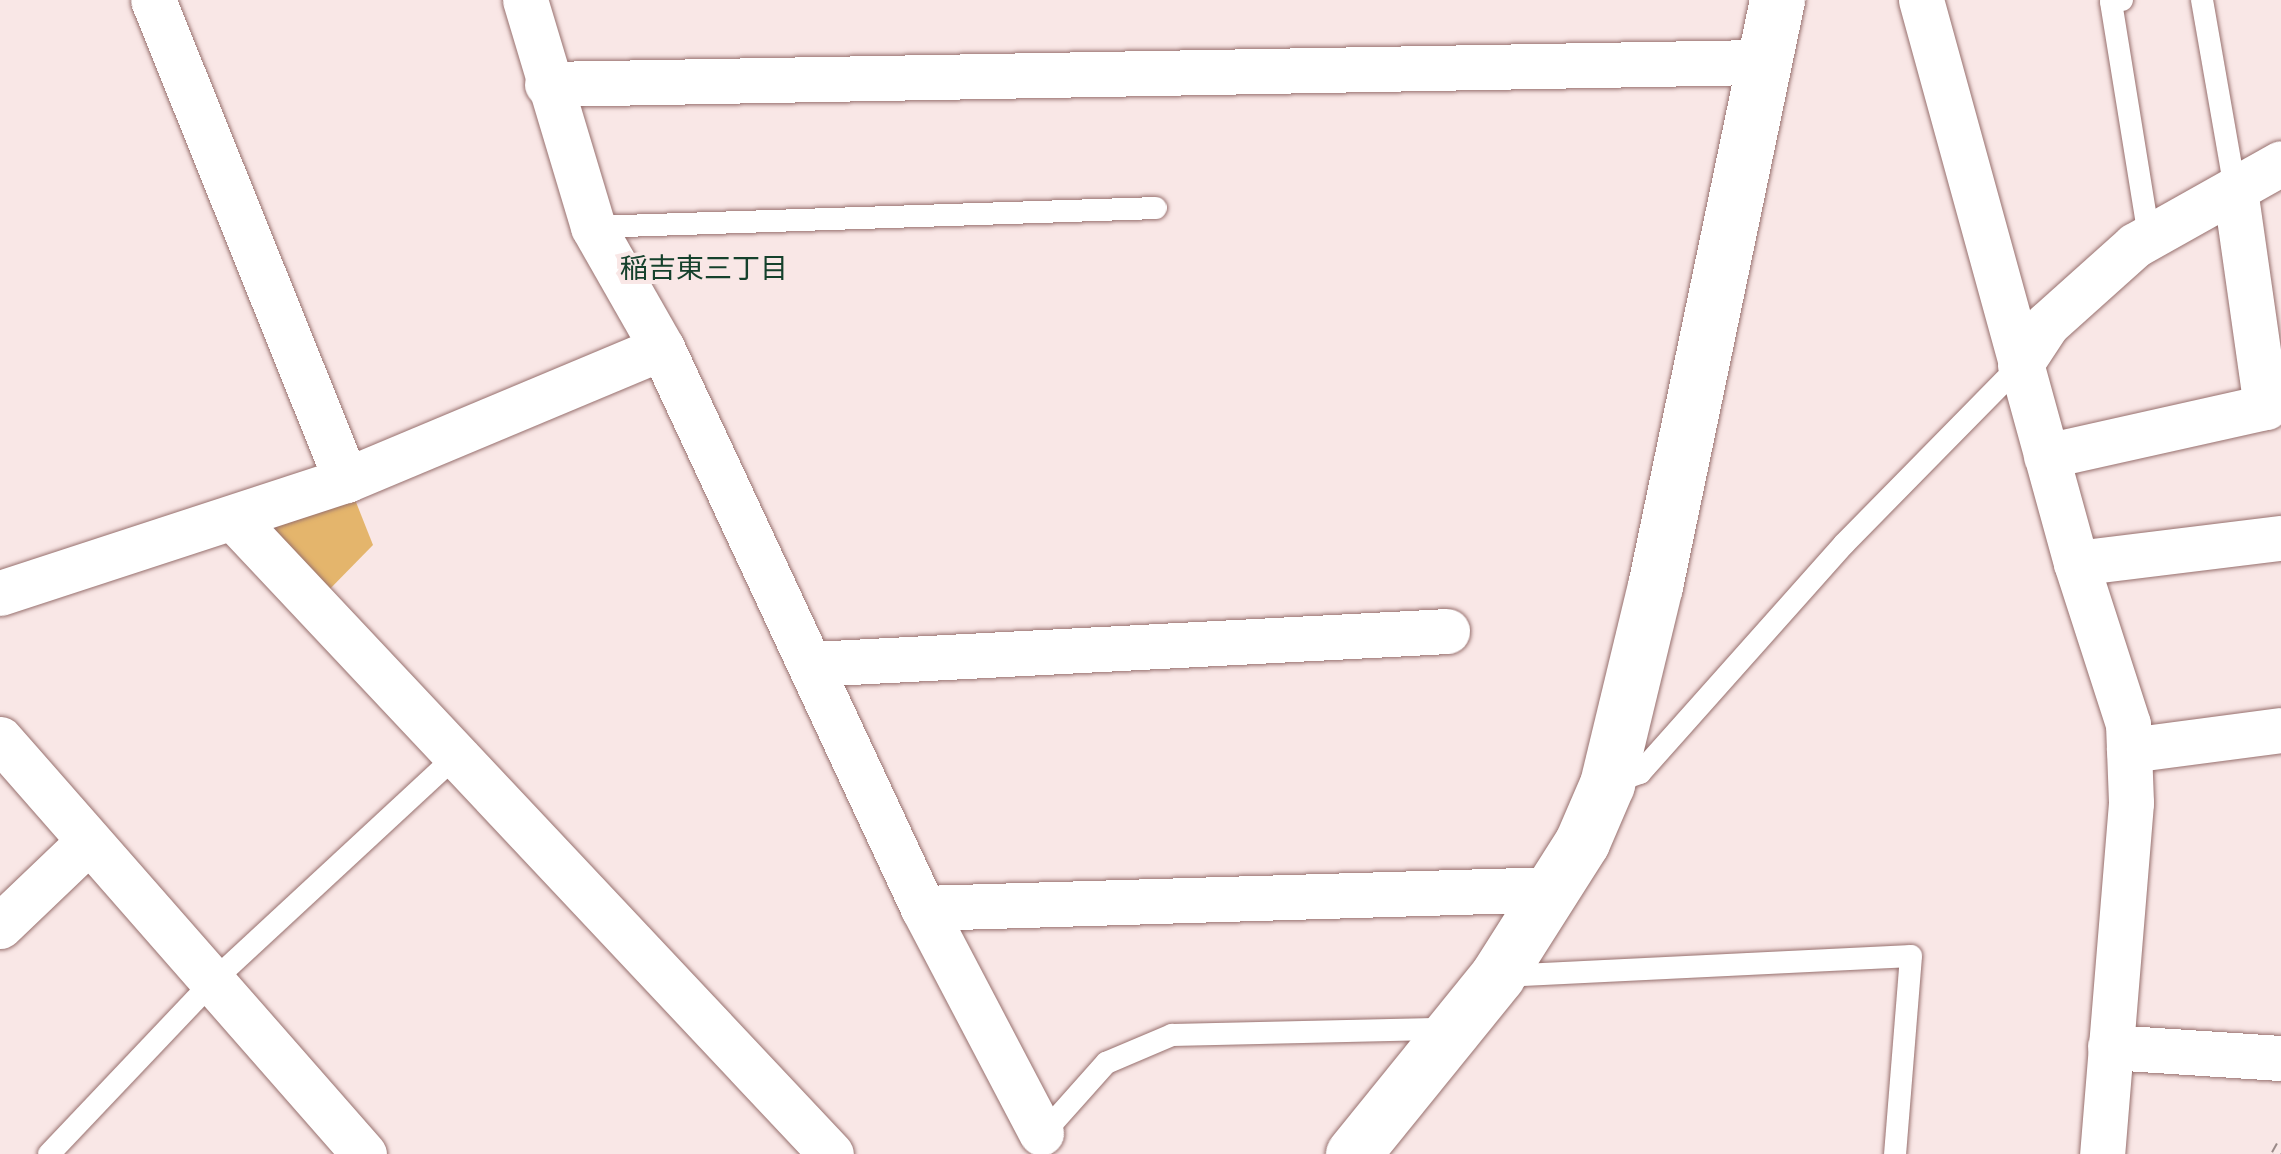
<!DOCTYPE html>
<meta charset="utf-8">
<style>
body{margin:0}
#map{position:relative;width:2281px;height:1154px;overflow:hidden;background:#f9e7e6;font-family:"DM Sans","Noto Sans JP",sans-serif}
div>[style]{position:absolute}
.green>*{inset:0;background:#e4b56c}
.roads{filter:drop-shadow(0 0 2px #97706e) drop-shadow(0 0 2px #97706e)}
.lane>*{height:22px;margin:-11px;padding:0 11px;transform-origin:11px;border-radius:11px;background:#fff}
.street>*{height:45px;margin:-22.5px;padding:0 22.5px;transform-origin:22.5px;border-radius:22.5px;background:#fff}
.secondary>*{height:55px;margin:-27.5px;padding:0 27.5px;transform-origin:27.5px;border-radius:27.5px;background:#fff}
.rail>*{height:11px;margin-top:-5.5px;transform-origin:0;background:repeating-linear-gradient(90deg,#f9e7e6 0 22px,#9a8988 0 44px);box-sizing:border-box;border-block:2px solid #9a8988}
span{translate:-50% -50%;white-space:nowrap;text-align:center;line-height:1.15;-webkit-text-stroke:8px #f9e7e6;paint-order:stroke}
.neighbourhood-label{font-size:28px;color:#15412c}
</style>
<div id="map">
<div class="green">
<div style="clip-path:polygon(352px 492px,373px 545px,323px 596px,249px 523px)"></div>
</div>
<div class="roads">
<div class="lane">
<div style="left:2122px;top:0;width:11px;rotate:170deg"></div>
<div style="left:2111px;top:2px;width:238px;rotate:80.8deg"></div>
<div style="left:2202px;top:0;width:192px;rotate:80.1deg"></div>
<div style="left:593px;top:227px;width:563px;rotate:-1.93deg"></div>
<div style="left:1608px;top:784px;width:34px;rotate:-19deg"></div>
<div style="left:1640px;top:773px;width:307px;rotate:-48.3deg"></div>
<div style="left:1844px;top:544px;width:251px;rotate:-45.5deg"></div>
<div style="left:1503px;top:976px;width:408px;rotate:-2.8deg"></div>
<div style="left:1911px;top:956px;width:199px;rotate:94.6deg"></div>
<div style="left:1041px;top:1136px;width:98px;rotate:-48.3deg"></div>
<div style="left:1106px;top:1063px;width:72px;rotate:-23deg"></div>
<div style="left:1172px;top:1035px;width:273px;rotate:-1.3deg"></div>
<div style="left:49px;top:1154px;width:238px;rotate:-46.5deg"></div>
<div style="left:213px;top:981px;width:333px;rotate:-42.8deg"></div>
</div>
<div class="street">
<div style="left:525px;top:0;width:237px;rotate:73.3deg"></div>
<div style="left:593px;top:227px;width:139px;rotate:60.3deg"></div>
<div style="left:662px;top:348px;width:618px;rotate:65.01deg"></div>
<div style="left:923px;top:908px;width:254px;rotate:62.3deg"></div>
<div style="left:1921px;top:0;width:584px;rotate:74.61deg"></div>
<div style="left:2076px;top:563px;width:169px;rotate:72.1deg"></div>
<div style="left:2128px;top:724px;width:79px;rotate:87.8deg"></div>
<div style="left:2131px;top:803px;width:352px;rotate:94.7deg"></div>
<div style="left:547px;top:84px;width:1217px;rotate:-1.04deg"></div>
<div style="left:2020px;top:365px;width:49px;rotate:-56.6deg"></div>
<div style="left:2047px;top:324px;width:118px;rotate:-41.9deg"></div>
<div style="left:2135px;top:245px;width:167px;rotate:-29.3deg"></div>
<div style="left:2046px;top:456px;width:225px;rotate:-12.6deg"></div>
<div style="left:2266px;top:407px;width:220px;rotate:-98.1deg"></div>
<div style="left:346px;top:480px;width:342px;rotate:-22.7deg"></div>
<div style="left:235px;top:520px;width:870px;rotate:46.77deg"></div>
<div style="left:2076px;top:563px;width:207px;rotate:-7deg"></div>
<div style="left:0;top:593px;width:364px;rotate:-18.1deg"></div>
<div style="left:346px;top:480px;width:517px;rotate:-111.9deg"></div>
<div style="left:812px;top:664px;width:636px;rotate:-2.97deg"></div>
<div style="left:0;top:739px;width:552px;rotate:48.75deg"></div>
<div style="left:2129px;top:750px;width:153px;rotate:-7.5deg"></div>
<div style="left:923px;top:908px;width:631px;rotate:-1.72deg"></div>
<div style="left:0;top:926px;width:123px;rotate:-43.7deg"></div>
<div style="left:2110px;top:1047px;width:171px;rotate:3.7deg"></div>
</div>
<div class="secondary">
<div style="left:1353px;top:1154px;width:229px;rotate:-51deg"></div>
<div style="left:1497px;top:976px;width:159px;rotate:-57.6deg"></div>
<div style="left:1582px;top:842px;width:63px;rotate:-66.7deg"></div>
<div style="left:1607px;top:784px;width:204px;rotate:-76.4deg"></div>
<div style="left:1655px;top:586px;width:599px;rotate:-78.24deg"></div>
</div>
</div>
<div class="rail">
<div style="left:2276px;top:1154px;width:10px;rotate:-61deg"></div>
</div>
<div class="neighbourhood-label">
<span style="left:704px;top:269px">稲吉東三丁目</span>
</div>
</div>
